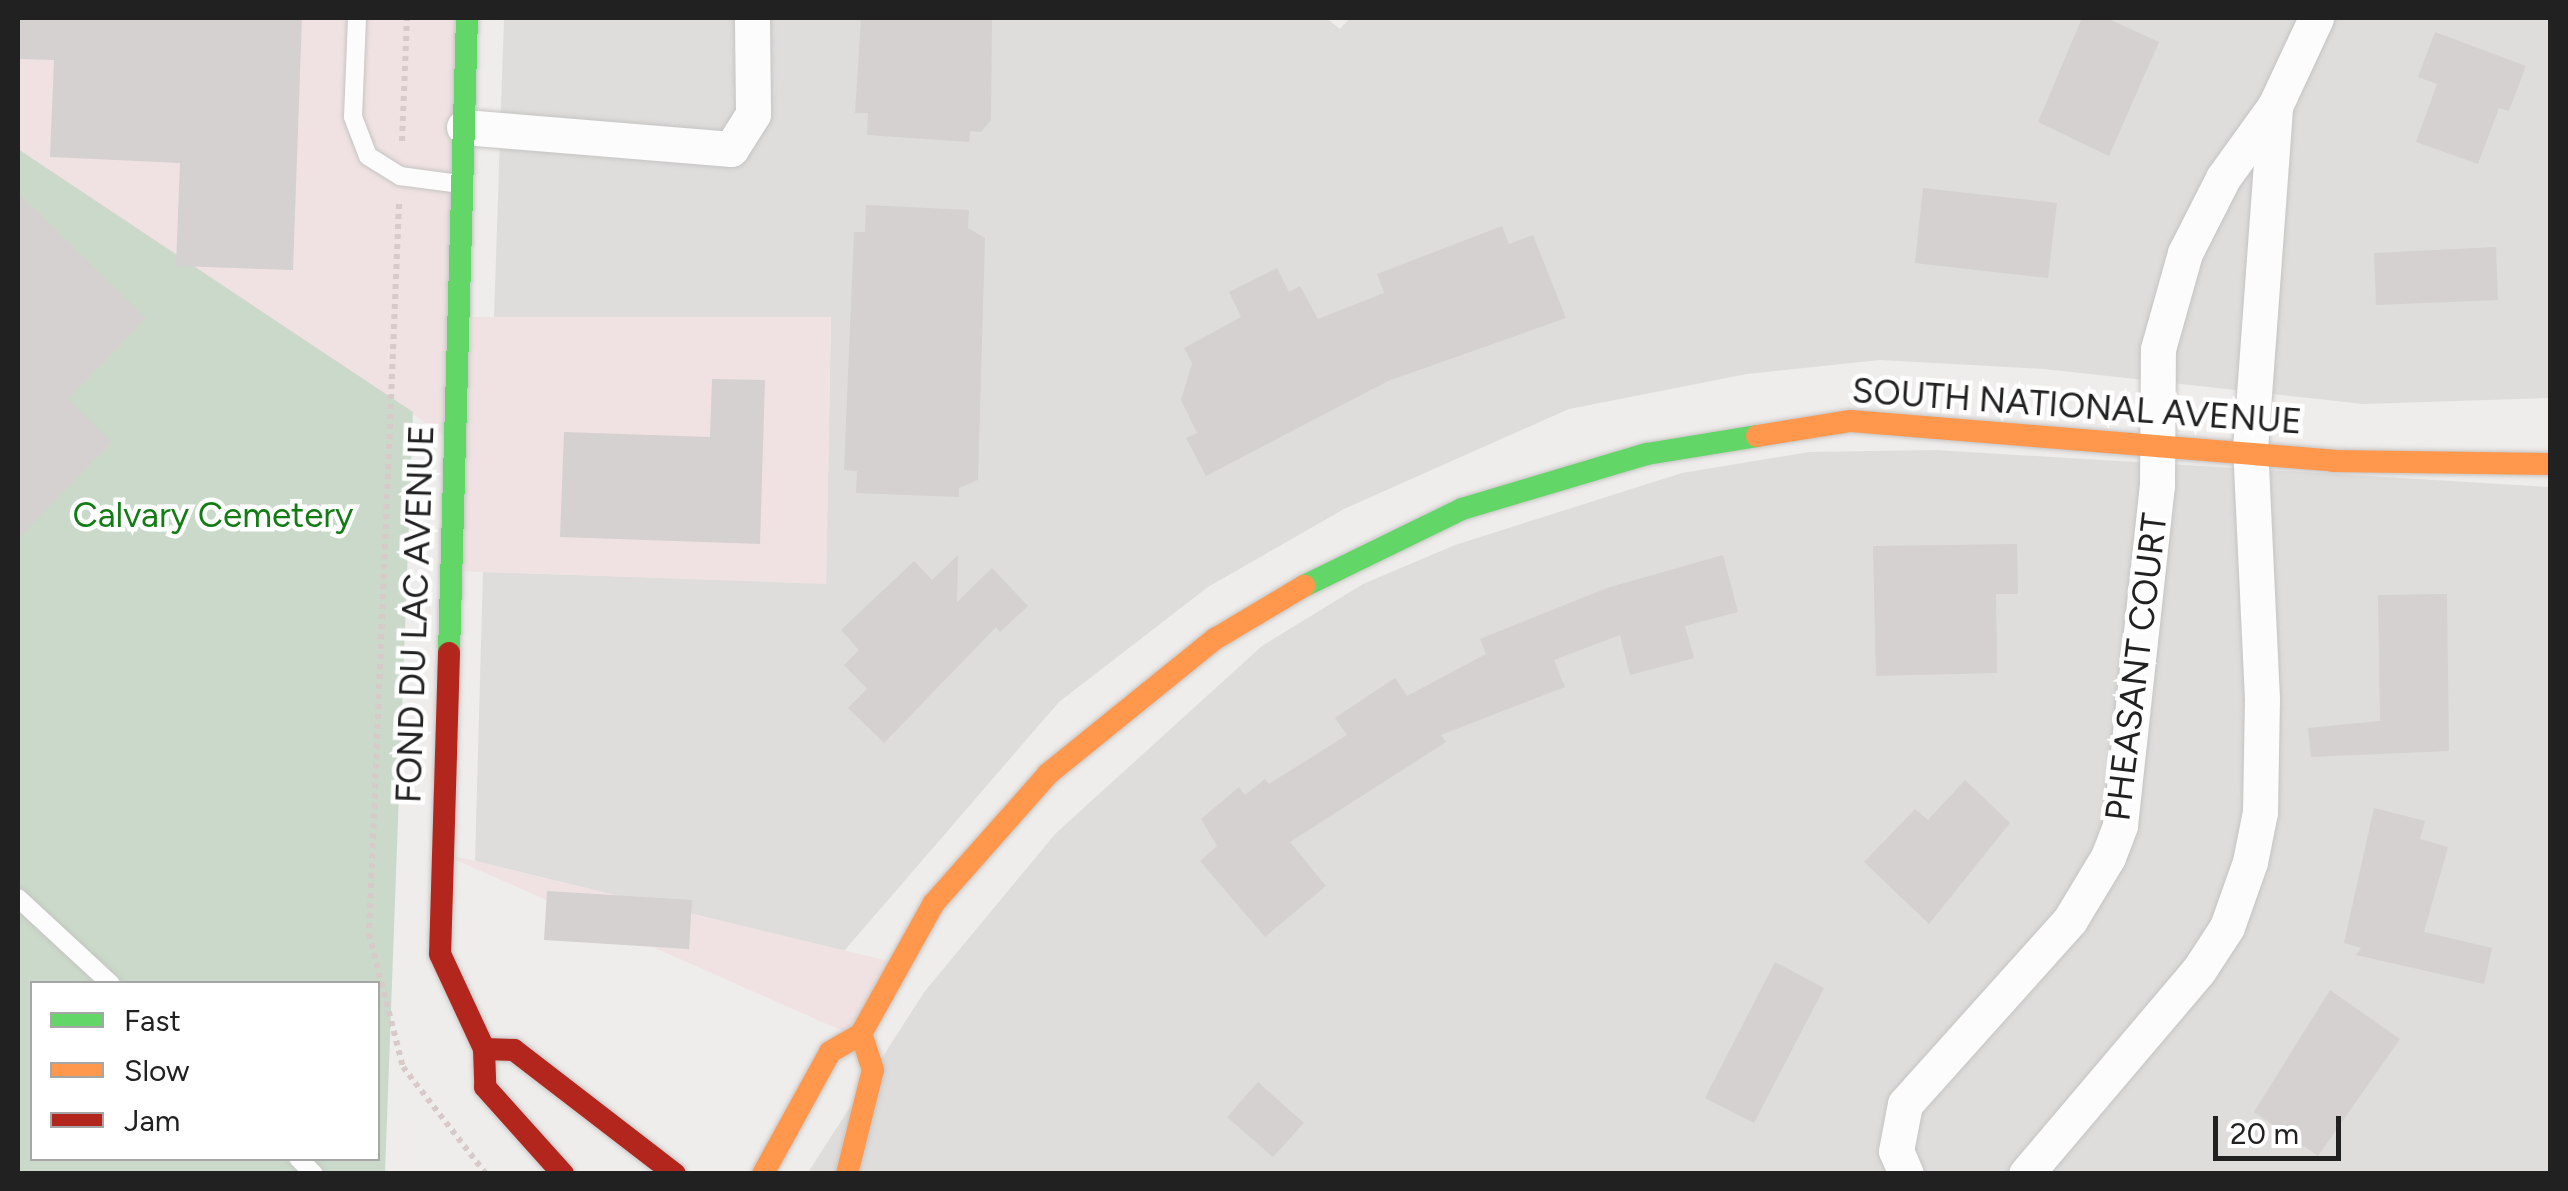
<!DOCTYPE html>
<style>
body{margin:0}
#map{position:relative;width:2568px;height:1191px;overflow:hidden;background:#efedeb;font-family:Figtree,sans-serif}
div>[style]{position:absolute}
.residential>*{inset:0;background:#dedddc}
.commercial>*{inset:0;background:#f0e2e2}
.cemetery>*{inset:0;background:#cad9c9}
.building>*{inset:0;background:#d4d1d0}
.path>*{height:6px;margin-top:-3px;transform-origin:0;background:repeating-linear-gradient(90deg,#d7cac9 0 5px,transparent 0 10px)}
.roads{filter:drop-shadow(0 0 2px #c5c4c3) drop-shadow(0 0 2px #c5c4c3)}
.lane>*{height:18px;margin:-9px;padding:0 9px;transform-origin:9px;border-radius:9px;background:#fdfcfc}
.street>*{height:35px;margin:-17.5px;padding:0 17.5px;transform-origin:17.5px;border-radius:17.5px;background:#fdfcfc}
.fast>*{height:22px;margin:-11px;padding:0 11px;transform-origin:11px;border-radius:11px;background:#63d668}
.slow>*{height:22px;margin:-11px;padding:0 11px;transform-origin:11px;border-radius:11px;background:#ff974d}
.jam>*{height:22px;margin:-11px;padding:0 11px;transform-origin:11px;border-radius:11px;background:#b3261e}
span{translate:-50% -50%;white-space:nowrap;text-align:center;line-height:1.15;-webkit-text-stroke:9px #fff;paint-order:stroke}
.street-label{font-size:35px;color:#212121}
.park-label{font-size:35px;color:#137c14}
.frame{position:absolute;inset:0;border:20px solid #212121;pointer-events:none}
.legend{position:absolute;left:30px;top:981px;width:350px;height:180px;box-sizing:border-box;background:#fff;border:2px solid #a6a6a6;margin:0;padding:12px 18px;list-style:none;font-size:30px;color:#212121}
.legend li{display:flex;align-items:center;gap:20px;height:50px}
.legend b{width:50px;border:2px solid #a6a6a6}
.scale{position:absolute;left:2213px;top:1116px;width:128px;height:45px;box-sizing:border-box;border:5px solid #212121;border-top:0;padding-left:12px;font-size:30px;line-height:35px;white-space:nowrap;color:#212121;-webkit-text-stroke:8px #fff;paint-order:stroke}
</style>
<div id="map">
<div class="residential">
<div style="clip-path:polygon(504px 18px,1326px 18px,1340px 29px,1350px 18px,2550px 18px,2550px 398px,2363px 404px,2044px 369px,1880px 360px,1747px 374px,1569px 409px,1344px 509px,1208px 587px,1059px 702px,844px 951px,475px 861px,483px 572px,826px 583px,831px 317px,494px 317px)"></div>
<div style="clip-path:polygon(1935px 450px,2550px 487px,2550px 1173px,807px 1174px,925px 991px,1056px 833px,1262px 646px,1363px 584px,1455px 545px,1682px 473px,1809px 452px)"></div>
</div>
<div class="commercial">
<div style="clip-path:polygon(18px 18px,467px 18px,462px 317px,831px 317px,826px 584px,456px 571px,457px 444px,18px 149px)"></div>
<div style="clip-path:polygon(440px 853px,475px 861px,901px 964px,856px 1037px)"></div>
</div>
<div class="cemetery">
<div style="clip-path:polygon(evenodd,18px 149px,413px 412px,385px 1173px,18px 1173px,18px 149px,32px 984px,378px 984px,378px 1158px,32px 1158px,32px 984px)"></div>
</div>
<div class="building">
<div style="clip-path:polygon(18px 18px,302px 18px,293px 270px,176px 266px,180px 163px,50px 157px,54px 60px,18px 59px)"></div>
<div style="clip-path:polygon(861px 18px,992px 18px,991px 120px,981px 132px,970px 131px,969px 142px,867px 135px,868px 113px,855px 113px)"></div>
<div style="clip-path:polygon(2082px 18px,2106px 18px,2159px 42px,2109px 156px,2038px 122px)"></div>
<div style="clip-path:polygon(2435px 32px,2526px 66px,2509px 111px,2499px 108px,2478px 164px,2416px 142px,2437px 84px,2418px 77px)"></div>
<div style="clip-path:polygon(1923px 188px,2057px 203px,2048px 278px,1915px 263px)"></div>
<div style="clip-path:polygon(18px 193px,146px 318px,68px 399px,112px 442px,18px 539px)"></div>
<div style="clip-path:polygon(866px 205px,969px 210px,968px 228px,985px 238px,978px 480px,959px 488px,959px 497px,856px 493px,857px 471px,844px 470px,854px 232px,865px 232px)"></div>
<div style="clip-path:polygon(1502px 226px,1509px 244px,1533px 235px,1566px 318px,1388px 381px,1206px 476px,1186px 438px,1197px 433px,1181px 400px,1192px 363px,1184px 348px,1241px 317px,1229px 292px,1277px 268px,1289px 292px,1300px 286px,1318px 319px,1384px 293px,1377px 274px)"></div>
<div style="clip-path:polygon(2496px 247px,2498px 300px,2376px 305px,2374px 253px)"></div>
<div style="clip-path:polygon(712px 379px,765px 380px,760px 544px,560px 537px,564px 432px,710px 437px)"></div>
<div style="clip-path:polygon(2017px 544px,2018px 594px,1996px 594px,1997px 673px,1876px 676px,1873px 546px)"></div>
<div style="clip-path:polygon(958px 555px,957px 602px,992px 568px,1028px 606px,1000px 632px,996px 627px,884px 743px,848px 708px,867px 689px,844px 665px,859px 650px,841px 630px,914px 561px,932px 580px)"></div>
<div style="clip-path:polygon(1723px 555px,1738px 612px,1685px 626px,1694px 658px,1630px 675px,1620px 635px,1554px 660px,1565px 687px,1441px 735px,1446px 742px,1290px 842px,1326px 886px,1265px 937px,1200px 861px,1217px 846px,1201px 819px,1239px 787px,1245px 795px,1265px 779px,1269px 784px,1347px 735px,1335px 718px,1395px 678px,1407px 696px,1486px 654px,1480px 639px,1607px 588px)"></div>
<div style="clip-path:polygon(2447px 594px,2449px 751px,2311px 757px,2308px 728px,2380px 721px,2378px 595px)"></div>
<div style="clip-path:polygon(1965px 780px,2010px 823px,1929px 924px,1864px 862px,1915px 809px,1928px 820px)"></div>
<div style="clip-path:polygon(2374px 808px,2425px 821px,2420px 839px,2448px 847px,2424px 932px,2492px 948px,2484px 984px,2356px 955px,2361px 948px,2344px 943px)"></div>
<div style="clip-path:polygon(547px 891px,692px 900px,689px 949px,544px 940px)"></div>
<div style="clip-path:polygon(1775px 962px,1824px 988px,1754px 1123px,1705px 1098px)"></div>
<div style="clip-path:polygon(2330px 990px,2400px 1039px,2318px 1156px,2254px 1112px)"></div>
<div style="clip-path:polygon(1258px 1082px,1304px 1123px,1273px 1157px,1227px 1117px)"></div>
</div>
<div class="path">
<div style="left:402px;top:141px;width:123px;rotate:-87.7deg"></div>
<div style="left:399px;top:204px;width:731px;rotate:92.35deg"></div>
<div style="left:369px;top:934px;width:137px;rotate:75.7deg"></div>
<div style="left:403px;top:1067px;width:135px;rotate:52.2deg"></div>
</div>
<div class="roads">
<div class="lane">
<div style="left:357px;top:18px;width:99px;rotate:92.3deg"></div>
<div style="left:353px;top:117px;width:42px;rotate:69deg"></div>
<div style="left:368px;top:156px;width:38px;rotate:32deg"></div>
<div style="left:400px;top:176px;width:61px;rotate:7.6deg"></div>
<div style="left:18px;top:898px;width:127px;rotate:42.8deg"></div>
<div style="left:298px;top:1158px;width:23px;rotate:45deg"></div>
</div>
<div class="street">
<div style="left:464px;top:127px;width:268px;rotate:4.7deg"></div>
<div style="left:731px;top:149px;width:41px;rotate:-57.8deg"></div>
<div style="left:753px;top:114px;width:96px;rotate:-90.6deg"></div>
<div style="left:1906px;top:1174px;width:25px;rotate:-113deg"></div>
<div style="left:1896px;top:1151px;width:48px;rotate:-79.2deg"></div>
<div style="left:1905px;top:1104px;width:247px;rotate:-48.1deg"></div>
<div style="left:2070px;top:920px;width:74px;rotate:-58.9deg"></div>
<div style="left:2108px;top:857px;width:34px;rotate:-69deg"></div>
<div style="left:2120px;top:825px;width:341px;rotate:-83.8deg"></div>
<div style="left:2157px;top:486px;width:137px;rotate:-89.6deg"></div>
<div style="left:2158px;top:349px;width:100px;rotate:-74.3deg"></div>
<div style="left:2185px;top:253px;width:84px;rotate:-63.1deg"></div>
<div style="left:2223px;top:178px;width:89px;rotate:-54.2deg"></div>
<div style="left:2275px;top:106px;width:97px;rotate:-65deg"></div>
<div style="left:2026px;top:1174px;width:267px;rotate:-49.7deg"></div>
<div style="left:2199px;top:970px;width:51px;rotate:-56.9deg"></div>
<div style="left:2227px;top:927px;width:69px;rotate:-70.5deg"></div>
<div style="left:2250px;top:862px;width:51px;rotate:-78.7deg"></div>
<div style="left:2260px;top:812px;width:113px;rotate:-89deg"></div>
<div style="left:2262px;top:699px;width:250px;rotate:-92.7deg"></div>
<div style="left:2250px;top:449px;width:344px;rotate:-85.8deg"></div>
</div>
<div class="fast">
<div style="left:1304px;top:586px;width:176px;rotate:-26deg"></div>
<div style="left:1462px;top:509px;width:193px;rotate:-16.6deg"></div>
<div style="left:1647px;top:454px;width:111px;rotate:-9.3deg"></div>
<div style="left:449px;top:653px;width:635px;rotate:-88.38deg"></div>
</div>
<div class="slow">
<div style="left:1757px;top:436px;width:95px;rotate:-9.1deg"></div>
<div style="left:1851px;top:421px;width:484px;rotate:4.7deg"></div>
<div style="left:2333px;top:461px;width:217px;rotate:0.8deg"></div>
<div style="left:763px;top:1174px;width:139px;rotate:-61.2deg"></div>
<div style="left:830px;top:1052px;width:36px;rotate:-30deg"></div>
<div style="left:861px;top:1034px;width:150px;rotate:-60.9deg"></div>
<div style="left:934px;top:903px;width:172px;rotate:-48.5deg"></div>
<div style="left:1048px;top:774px;width:215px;rotate:-39deg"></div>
<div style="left:1215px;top:639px;width:104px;rotate:-30.8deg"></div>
<div style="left:847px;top:1174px;width:107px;rotate:-76deg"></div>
<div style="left:873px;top:1070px;width:38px;rotate:-108deg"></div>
</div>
<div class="jam">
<div style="left:449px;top:653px;width:301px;rotate:91.7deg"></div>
<div style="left:440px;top:954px;width:105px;rotate:65.1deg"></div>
<div style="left:484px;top:1049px;width:38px;rotate:88deg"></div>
<div style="left:485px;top:1087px;width:117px;rotate:48.1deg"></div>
<div style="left:484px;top:1049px;width:30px;rotate:2deg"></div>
<div style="left:514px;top:1050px;width:203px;rotate:37.6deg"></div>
</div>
</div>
<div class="street-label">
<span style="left:2077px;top:406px;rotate:4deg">SOUTH NATIONAL AVENUE</span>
<span style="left:415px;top:614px;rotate:-88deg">FOND DU LAC AVENUE</span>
<span style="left:2136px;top:667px;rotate:-83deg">PHEASANT COURT</span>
</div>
<div class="park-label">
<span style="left:213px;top:515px">Calvary Cemetery</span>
</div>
<div class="frame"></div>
<ul class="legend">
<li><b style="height:12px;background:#63d668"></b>Fast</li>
<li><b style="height:12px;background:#ff974d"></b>Slow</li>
<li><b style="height:12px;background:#b3261e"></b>Jam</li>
</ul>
<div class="scale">20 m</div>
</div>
